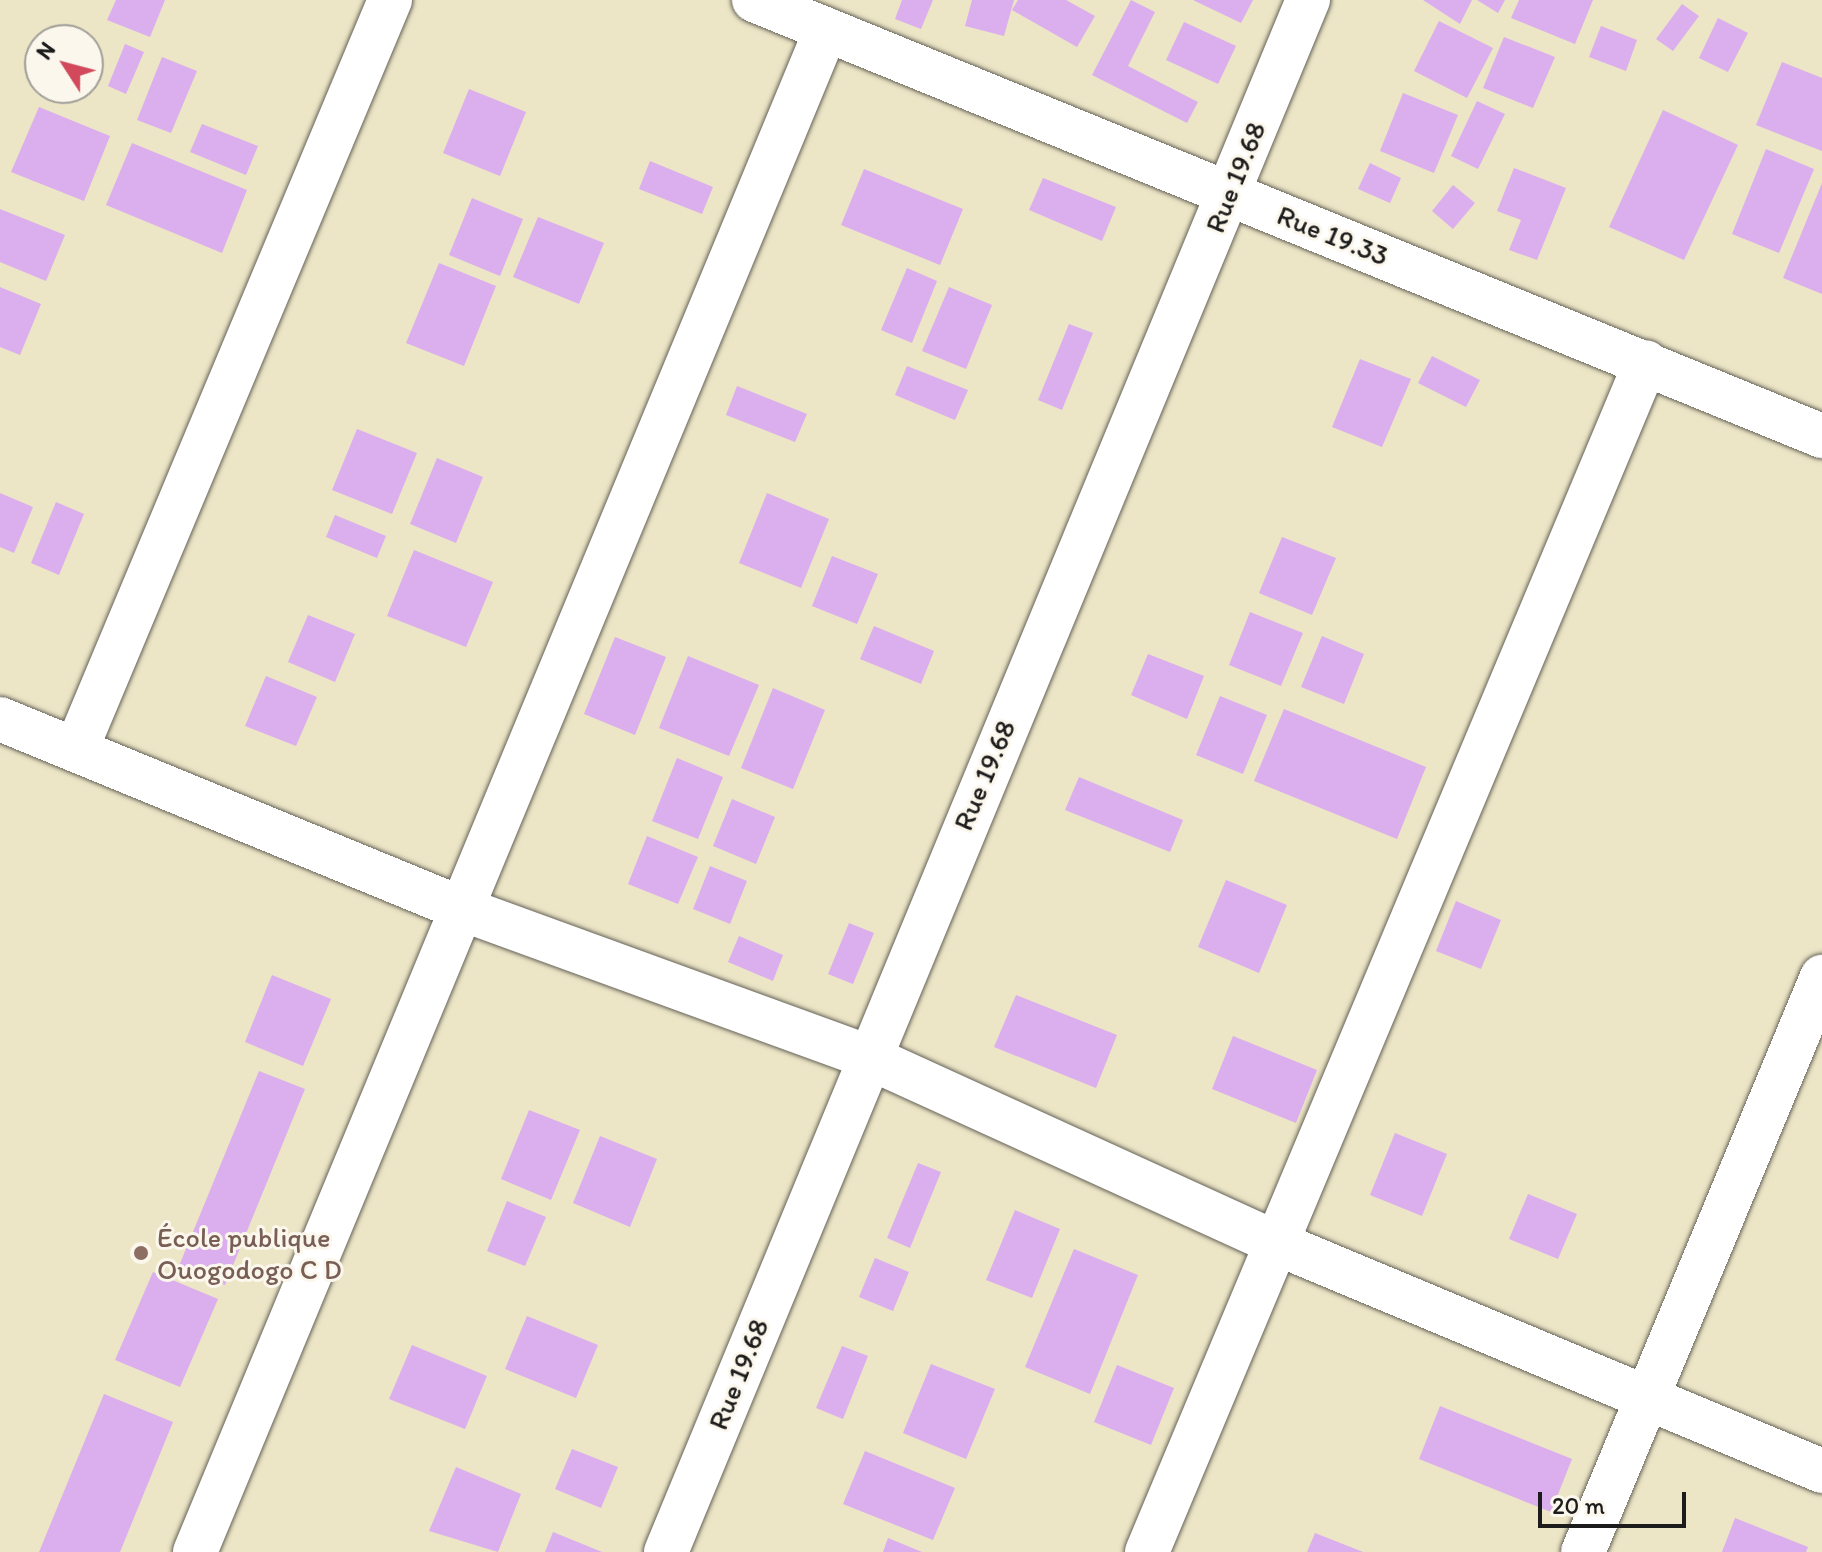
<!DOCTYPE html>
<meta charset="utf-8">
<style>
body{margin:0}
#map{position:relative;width:1822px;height:1552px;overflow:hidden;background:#ece5c6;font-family:Itim,sans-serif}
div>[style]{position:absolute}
.building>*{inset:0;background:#dbafed}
.roads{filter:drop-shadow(0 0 2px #656258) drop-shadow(0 0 2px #656258)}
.minor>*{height:44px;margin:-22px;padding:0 22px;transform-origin:22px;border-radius:22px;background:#fff}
.dots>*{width:22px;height:22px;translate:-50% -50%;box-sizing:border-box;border:4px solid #fbf7ec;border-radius:50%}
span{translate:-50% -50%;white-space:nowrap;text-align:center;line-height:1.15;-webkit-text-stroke:6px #fbf7ec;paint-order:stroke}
.street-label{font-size:28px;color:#1c1c1c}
.education-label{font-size:28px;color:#785e54}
.left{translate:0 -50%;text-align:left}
.north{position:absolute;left:24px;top:24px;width:80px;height:80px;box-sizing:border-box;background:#fbf7ec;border:2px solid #a29f99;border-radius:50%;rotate:306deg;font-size:22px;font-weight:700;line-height:32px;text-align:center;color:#1c1c1c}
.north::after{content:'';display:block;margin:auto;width:28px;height:36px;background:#d1495b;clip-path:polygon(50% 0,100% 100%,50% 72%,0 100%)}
.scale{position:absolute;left:1538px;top:1492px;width:148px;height:36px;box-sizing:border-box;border:4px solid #1c1c1c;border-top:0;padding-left:10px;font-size:24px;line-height:28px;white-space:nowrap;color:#1c1c1c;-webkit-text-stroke:6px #fbf7ec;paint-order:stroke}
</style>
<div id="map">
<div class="building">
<div style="clip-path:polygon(116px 0,165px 0,150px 37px,107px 20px)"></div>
<div style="clip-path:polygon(902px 0,933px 0,921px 29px,895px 19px)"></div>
<div style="clip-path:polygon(972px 0,1014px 0,1004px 36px,965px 26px)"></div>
<div style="clip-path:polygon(1018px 0,1066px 0,1095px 16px,1077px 47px,1012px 10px)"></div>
<div style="clip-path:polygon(1131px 0,1155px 12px,1128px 66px,1198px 102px,1187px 123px,1092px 75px)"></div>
<div style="clip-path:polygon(1193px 0,1253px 0,1241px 23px)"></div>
<div style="clip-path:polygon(1423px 0,1472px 0,1460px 24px)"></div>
<div style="clip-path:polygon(1477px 0,1505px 0,1498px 13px)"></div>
<div style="clip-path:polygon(1519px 0,1593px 0,1575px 44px,1511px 18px)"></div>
<div style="clip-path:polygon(1682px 4px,1699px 16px,1673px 51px,1656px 39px)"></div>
<div style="clip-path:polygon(1718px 18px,1748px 33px,1728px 72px,1699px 58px)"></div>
<div style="clip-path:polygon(1439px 21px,1493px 48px,1467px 98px,1414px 71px)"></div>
<div style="clip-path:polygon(1184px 22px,1236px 46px,1218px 84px,1166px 60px)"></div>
<div style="clip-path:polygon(1601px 26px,1637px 40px,1626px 71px,1589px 57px)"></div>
<div style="clip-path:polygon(1504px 37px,1555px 57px,1533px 108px,1483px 88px)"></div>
<div style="clip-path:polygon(125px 44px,144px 52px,126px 94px,108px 86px)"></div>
<div style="clip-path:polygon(162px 57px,197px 71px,171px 133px,137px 120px)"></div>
<div style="clip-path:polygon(1782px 62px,1822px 78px,1822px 151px,1756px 125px)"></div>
<div style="clip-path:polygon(469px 89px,526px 112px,500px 176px,443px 153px)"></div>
<div style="clip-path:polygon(1403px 93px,1458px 115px,1434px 173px,1380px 151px)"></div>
<div style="clip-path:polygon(1477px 101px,1505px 114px,1478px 169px,1451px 156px)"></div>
<div style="clip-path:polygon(39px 107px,110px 136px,84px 201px,11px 172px)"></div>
<div style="clip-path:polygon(1663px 110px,1738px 145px,1684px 260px,1609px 227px)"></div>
<div style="clip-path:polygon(202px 124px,258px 146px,246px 175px,190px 152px)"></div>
<div style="clip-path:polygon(132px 143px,247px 190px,222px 253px,106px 205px)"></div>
<div style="clip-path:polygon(1766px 149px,1814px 169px,1779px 253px,1732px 234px)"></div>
<div style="clip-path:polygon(650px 161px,713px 187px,702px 214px,639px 189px)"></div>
<div style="clip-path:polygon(1370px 163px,1401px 178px,1390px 203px,1358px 189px)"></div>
<div style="clip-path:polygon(1514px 168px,1566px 188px,1537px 260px,1509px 250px,1521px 220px,1497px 211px)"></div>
<div style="clip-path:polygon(864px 169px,963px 209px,940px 265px,841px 225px)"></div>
<div style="clip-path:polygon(1043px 178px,1116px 207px,1102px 241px,1029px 210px)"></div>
<div style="clip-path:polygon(1822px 183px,1822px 294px,1783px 278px)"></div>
<div style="clip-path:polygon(1453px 185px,1475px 203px,1453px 229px,1432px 211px)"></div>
<div style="clip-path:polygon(472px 198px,523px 219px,500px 276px,449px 255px)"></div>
<div style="clip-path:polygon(0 209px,65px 235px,46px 281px,0 262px)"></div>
<div style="clip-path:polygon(538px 217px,604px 243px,579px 304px,513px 277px)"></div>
<div style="clip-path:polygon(439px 263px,496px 286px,464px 366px,406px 343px)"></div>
<div style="clip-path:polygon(907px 268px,937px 281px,912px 343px,881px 330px)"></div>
<div style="clip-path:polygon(0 287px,41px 304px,20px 355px,0 347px)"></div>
<div style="clip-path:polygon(949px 287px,992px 305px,966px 369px,922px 351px)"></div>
<div style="clip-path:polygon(1069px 324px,1093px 333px,1062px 410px,1038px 400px)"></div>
<div style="clip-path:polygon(1432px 356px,1480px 380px,1466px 407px,1418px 383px)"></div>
<div style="clip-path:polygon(1360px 359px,1411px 379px,1382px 447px,1332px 427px)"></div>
<div style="clip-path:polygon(907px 366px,968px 390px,955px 420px,895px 395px)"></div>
<div style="clip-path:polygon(737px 386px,807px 414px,795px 442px,726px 415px)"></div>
<div style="clip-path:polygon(357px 429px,417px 453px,392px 514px,332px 490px)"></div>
<div style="clip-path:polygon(437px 458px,483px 477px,456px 543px,410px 524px)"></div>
<div style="clip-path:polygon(0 493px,33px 507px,14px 553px,0 547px)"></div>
<div style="clip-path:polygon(767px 493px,829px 519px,801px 588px,739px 563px)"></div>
<div style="clip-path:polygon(56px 502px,84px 514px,59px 575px,31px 563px)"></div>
<div style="clip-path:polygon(335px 515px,386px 536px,377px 558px,326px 537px)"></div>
<div style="clip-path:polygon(1282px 537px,1336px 558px,1312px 615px,1259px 593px)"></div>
<div style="clip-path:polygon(414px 550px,493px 582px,466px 647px,387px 616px)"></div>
<div style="clip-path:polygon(832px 556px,878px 574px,857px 624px,812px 606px)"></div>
<div style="clip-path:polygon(1250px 612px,1303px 633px,1281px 686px,1229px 665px)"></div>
<div style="clip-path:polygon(308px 615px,355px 634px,335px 682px,288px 662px)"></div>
<div style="clip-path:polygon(874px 626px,934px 651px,921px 684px,860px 659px)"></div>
<div style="clip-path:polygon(1322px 636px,1364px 654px,1344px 704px,1301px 687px)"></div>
<div style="clip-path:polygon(615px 637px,666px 657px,635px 735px,584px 714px)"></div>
<div style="clip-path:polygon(1148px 654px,1204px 676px,1187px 719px,1131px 695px)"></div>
<div style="clip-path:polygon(688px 656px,759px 685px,729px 756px,659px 728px)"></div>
<div style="clip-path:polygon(266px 676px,317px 697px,296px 746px,245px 726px)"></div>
<div style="clip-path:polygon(773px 688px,825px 710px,793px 789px,741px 768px)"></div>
<div style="clip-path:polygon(1220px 696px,1267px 715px,1243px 774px,1196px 755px)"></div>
<div style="clip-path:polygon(1284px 709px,1426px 767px,1397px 839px,1254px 781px)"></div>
<div style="clip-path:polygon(677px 758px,723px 777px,698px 839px,652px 821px)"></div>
<div style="clip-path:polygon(1079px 777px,1183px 820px,1170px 852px,1065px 810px)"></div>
<div style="clip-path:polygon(732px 799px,775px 817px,756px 864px,713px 846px)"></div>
<div style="clip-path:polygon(647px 836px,698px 857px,678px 904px,628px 884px)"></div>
<div style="clip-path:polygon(710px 866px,747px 881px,730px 924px,693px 909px)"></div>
<div style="clip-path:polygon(1226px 880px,1287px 905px,1259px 973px,1198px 947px)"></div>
<div style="clip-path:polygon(1456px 901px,1501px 920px,1481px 969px,1436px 951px)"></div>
<div style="clip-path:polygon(849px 923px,874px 933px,853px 984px,828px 974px)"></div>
<div style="clip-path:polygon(739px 936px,783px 955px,773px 981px,728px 962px)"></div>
<div style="clip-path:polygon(272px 975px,331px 999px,303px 1066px,245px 1042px)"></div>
<div style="clip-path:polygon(1016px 995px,1117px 1035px,1096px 1088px,994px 1047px)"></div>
<div style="clip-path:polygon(1233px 1036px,1317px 1070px,1296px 1123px,1212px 1089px)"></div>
<div style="clip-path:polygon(259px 1071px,305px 1089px,225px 1285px,179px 1266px)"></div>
<div style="clip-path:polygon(529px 1110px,580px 1130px,551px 1200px,501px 1179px)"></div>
<div style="clip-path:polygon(1395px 1133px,1447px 1154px,1422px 1216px,1370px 1195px)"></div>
<div style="clip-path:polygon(600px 1136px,657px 1159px,630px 1227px,573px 1203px)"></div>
<div style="clip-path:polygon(918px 1163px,941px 1172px,910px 1248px,887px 1238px)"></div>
<div style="clip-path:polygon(1528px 1194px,1577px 1214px,1558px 1259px,1509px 1239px)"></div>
<div style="clip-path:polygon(507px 1201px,546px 1217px,525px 1266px,487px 1251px)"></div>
<div style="clip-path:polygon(1015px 1210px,1060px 1229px,1032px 1298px,986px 1280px)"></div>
<div style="clip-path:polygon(1074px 1249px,1138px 1275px,1090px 1394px,1025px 1367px)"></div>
<div style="clip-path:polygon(875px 1258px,909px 1272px,893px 1311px,859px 1297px)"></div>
<div style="clip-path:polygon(153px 1272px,218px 1299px,180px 1387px,115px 1360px)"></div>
<div style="clip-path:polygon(527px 1316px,598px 1345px,576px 1398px,505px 1369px)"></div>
<div style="clip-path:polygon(412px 1345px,487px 1376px,465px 1429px,389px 1399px)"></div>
<div style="clip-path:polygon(842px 1346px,868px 1356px,843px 1419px,816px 1408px)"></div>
<div style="clip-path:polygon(931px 1364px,995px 1389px,966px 1459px,903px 1433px)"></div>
<div style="clip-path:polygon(1117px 1365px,1174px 1388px,1151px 1445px,1094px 1422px)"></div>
<div style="clip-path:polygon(104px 1394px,173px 1422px,120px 1552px,39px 1552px)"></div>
<div style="clip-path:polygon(1440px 1406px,1572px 1459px,1551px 1512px,1419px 1459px)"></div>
<div style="clip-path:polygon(572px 1449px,618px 1467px,601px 1508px,555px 1489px)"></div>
<div style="clip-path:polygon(865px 1451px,955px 1488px,933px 1540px,843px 1504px)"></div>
<div style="clip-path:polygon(456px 1467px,521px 1494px,498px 1552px,429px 1531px)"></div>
<div style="clip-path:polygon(1735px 1518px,1808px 1547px,1806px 1552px,1722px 1552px)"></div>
<div style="clip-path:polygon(553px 1532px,602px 1552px,545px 1552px)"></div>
<div style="clip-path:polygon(1315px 1533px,1363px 1552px,1307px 1552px)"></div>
<div style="clip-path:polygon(888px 1538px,922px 1552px,883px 1552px)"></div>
</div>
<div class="roads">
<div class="minor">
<div style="left:754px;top:0;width:1154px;rotate:22.21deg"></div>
<div style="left:0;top:719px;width:503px;rotate:22.33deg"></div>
<div style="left:465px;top:910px;width:427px;rotate:20deg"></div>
<div style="left:866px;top:1056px;width:451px;rotate:24.5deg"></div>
<div style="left:1276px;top:1243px;width:592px;rotate:22.66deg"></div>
<div style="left:76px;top:750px;width:813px;rotate:-67.28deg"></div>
<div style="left:195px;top:1552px;width:1648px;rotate:-67.48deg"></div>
<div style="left:666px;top:1552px;width:1680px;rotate:-67.53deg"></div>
<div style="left:1147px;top:1552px;width:1290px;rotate:-67.25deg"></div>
<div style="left:1583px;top:1552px;width:623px;rotate:-67.43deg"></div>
</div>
</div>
<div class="dots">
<div style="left:141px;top:1253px;background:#8d6e63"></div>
</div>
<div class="street-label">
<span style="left:1235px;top:177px;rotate:-68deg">Rue 19.68</span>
<span style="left:1333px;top:235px;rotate:22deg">Rue 19.33</span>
<span style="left:984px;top:775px;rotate:-67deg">Rue 19.68</span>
<span style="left:738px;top:1374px;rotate:-68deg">Rue 19.68</span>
</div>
<div class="education-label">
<span class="left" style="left:157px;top:1253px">École publique<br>Ouogodogo C D</span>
</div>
<div class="north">N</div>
<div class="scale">20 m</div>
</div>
